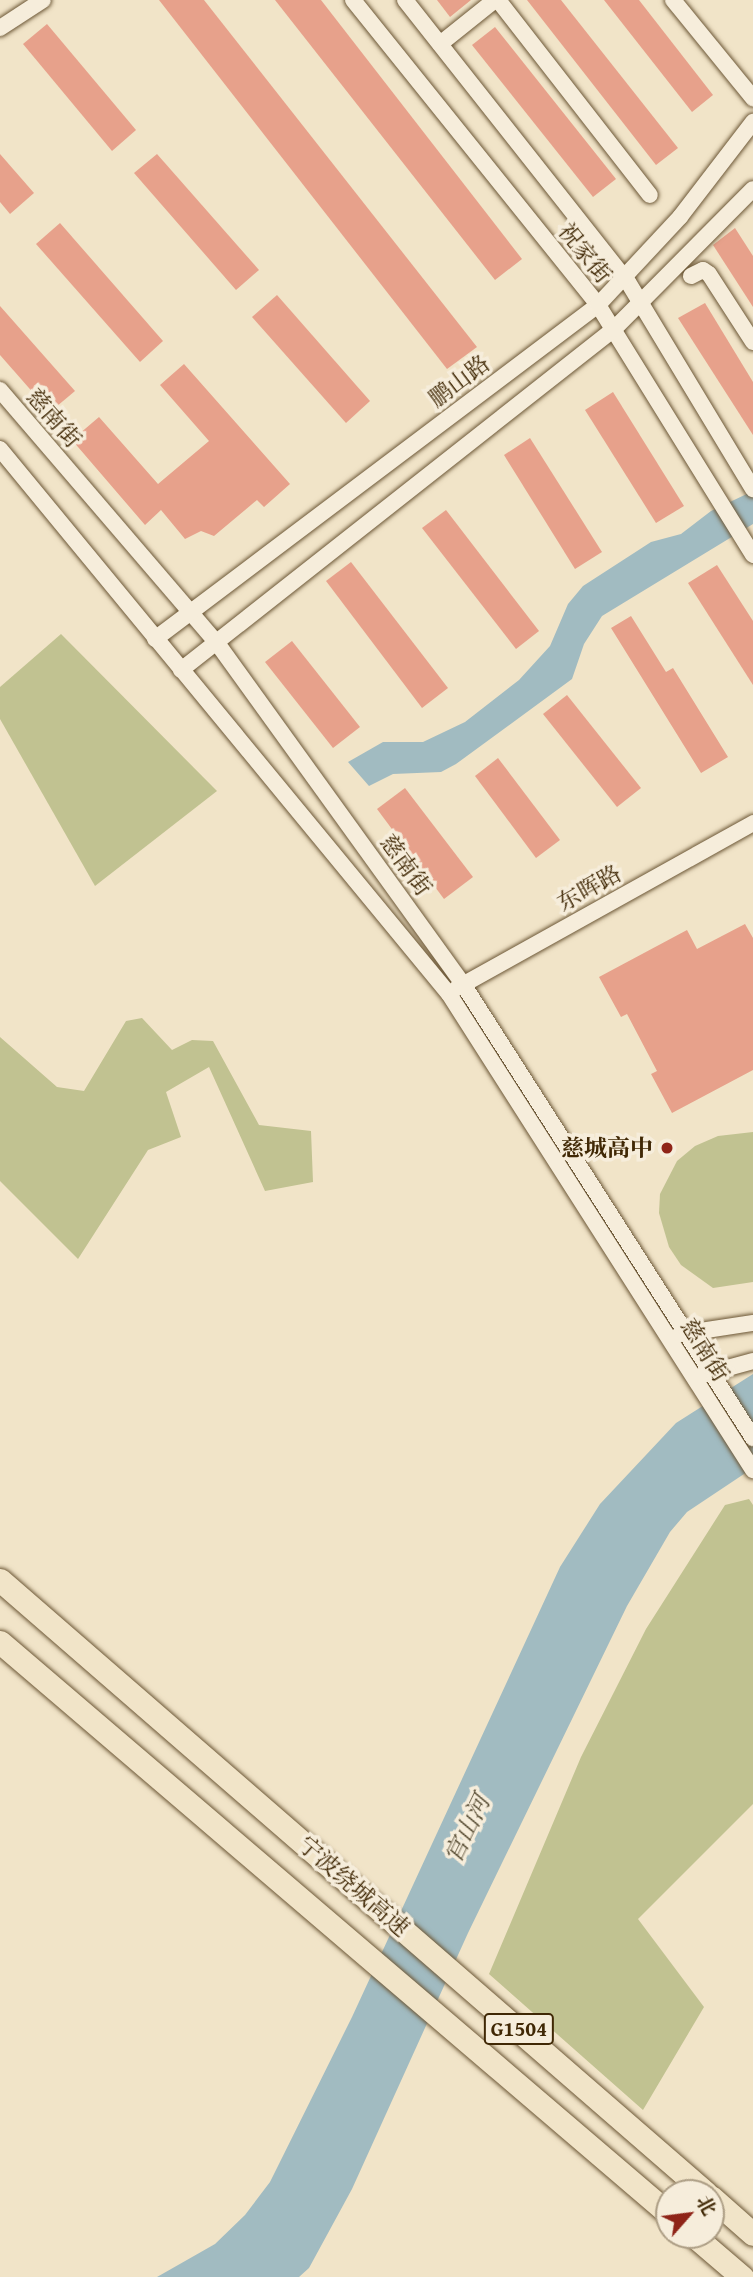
<!DOCTYPE html>
<meta charset="utf-8">
<style>
body{margin:0}
#map{position:relative;width:753px;height:2277px;overflow:hidden;background:#f1e4c8;font-family:"Gentium Book Plus","Noto Serif SC",serif}
div>[style]{position:absolute}
.green>*{inset:0;background:#c1c291}
.water>*{inset:0;background:#a1bbc1}
.building>*{inset:0;background:#e7a18b}
.roads{filter:drop-shadow(0 0 2px #6c5736) drop-shadow(0 0 2px #6c5736)}
.minor>*{height:16px;margin:-8px;padding:0 8px;transform-origin:8px;border-radius:8px;background:#f6eddb}
.highway>*{height:23px;margin:-11.5px;padding:0 11.5px;transform-origin:11.5px;border-radius:11.5px;background:#f1e4c8}
.dots>*{width:19px;height:19px;translate:-50% -50%;box-sizing:border-box;border:4px solid #f6eddb;border-radius:50%}
span{translate:-50% -50%;white-space:nowrap;text-align:center;line-height:1.15;-webkit-text-stroke:7px #f6eddb;paint-order:stroke}
.shield-label span{padding:2px 5px;background:#f6eddb;border:2px solid;border-radius:5px;-webkit-text-stroke-width:0}
.shield-label{font-size:21px;color:#402805;font-weight:700}
.street-label{font-size:23px;color:#402805}
.poi-label{font-size:23px;color:#402805;font-weight:700}
.right{translate:-100% -50%;text-align:right}
.water-label{font-size:24px;color:#584d34;font-style:italic}
.north{position:absolute;left:655px;top:2179px;width:70px;height:70px;box-sizing:border-box;background:#f6eddb;border:2px solid #ad9e85;border-radius:50%;rotate:62deg;font-size:19px;font-weight:700;line-height:28px;text-align:center;color:#402805}
.north::after{content:'';display:block;margin:auto;width:24px;height:32px;background:#8f2418;clip-path:polygon(50% 0,100% 100%,50% 72%,0 100%)}
</style>
<div id="map">
<div class="green">
<div style="clip-path:polygon(61px 634px,217px 791px,95px 886px,0 719px,0 687px)"></div>
<div style="clip-path:polygon(142px 1018px,172px 1050px,192px 1040px,213px 1041px,259px 1125px,311px 1131px,313px 1182px,265px 1191px,209px 1067px,166px 1092px,181px 1137px,148px 1150px,78px 1259px,0 1181px,0 1037px,57px 1087px,84px 1091px,126px 1021px)"></div>
<div style="clip-path:polygon(753px 1132px,753px 1282px,713px 1288px,681px 1265px,669px 1247px,659px 1213px,660px 1194px,677px 1161px,695px 1146px,718px 1136px)"></div>
<div style="clip-path:polygon(749px 1499px,753px 1505px,753px 1804px,638px 1919px,704px 2007px,643px 2110px,489px 1974px,581px 1757px,646px 1629px,725px 1505px)"></div>
</div>
<div class="water">
<div style="clip-path:polygon(753px 491px,753px 524px,602px 616px,584px 644px,572px 679px,456px 764px,441px 772px,393px 774px,369px 786px,348px 762px,383px 742px,423px 742px,465px 722px,519px 680px,550px 646px,568px 604px,583px 586px,651px 542px,681px 534px,711px 511px)"></div>
<div style="clip-path:polygon(753px 1374px,753px 1468px,687px 1512px,670px 1532px,627px 1606px,468px 1933px,352px 2189px,309px 2268px,299px 2277px,157px 2277px,215px 2244px,245px 2215px,270px 2182px,352px 2017px,560px 1567px,600px 1504px,676px 1423px)"></div>
</div>
<div class="building">
<div style="clip-path:polygon(159px 0,204px 0,477px 347px,447px 369px)"></div>
<div style="clip-path:polygon(275px 0,321px 0,522px 259px,495px 280px)"></div>
<div style="clip-path:polygon(437px 0,471px 0,450px 17px)"></div>
<div style="clip-path:polygon(527px 0,561px 0,678px 148px,656px 165px)"></div>
<div style="clip-path:polygon(604px 0,639px 0,713px 95px,692px 112px)"></div>
<div style="clip-path:polygon(47px 24px,136px 130px,112px 151px,23px 44px)"></div>
<div style="clip-path:polygon(495px 27px,616px 179px,593px 197px,472px 45px)"></div>
<div style="clip-path:polygon(0 154px,34px 193px,10px 214px,0 202px)"></div>
<div style="clip-path:polygon(157px 154px,259px 270px,236px 290px,134px 173px)"></div>
<div style="clip-path:polygon(60px 223px,163px 341px,140px 362px,36px 244px)"></div>
<div style="clip-path:polygon(735px 228px,753px 256px,753px 307px,713px 245px)"></div>
<div style="clip-path:polygon(277px 295px,370px 401px,346px 423px,252px 317px)"></div>
<div style="clip-path:polygon(705px 303px,753px 382px,753px 435px,678px 318px)"></div>
<div style="clip-path:polygon(0 306px,75px 391px,50px 412px,0 355px)"></div>
<div style="clip-path:polygon(184px 364px,290px 484px,264px 507px,257px 500px,214px 536px,201px 531px,185px 539px,161px 510px,145px 525px,72px 440px,99px 417px,158px 484px,209px 441px,160px 385px)"></div>
<div style="clip-path:polygon(613px 392px,684px 506px,656px 523px,585px 410px)"></div>
<div style="clip-path:polygon(530px 438px,602px 552px,575px 569px,504px 455px)"></div>
<div style="clip-path:polygon(446px 510px,539px 631px,516px 649px,422px 528px)"></div>
<div style="clip-path:polygon(351px 562px,448px 688px,422px 708px,326px 581px)"></div>
<div style="clip-path:polygon(717px 565px,753px 621px,753px 685px,688px 583px)"></div>
<div style="clip-path:polygon(631px 616px,666px 672px,673px 668px,728px 757px,701px 773px,611px 628px)"></div>
<div style="clip-path:polygon(292px 641px,360px 727px,333px 748px,265px 662px)"></div>
<div style="clip-path:polygon(567px 695px,641px 788px,617px 807px,543px 714px)"></div>
<div style="clip-path:polygon(498px 758px,560px 840px,536px 858px,475px 776px)"></div>
<div style="clip-path:polygon(405px 788px,473px 877px,444px 899px,377px 809px)"></div>
<div style="clip-path:polygon(745px 924px,753px 938px,753px 1070px,672px 1113px,651px 1074px,657px 1071px,627px 1014px,621px 1017px,599px 977px,687px 930px,697px 949px)"></div>
</div>
<div class="roads">
<div class="minor">
<div style="left:353px;top:0;width:391px;rotate:51.2deg"></div>
<div style="left:598px;top:305px;width:294px;rotate:58.2deg"></div>
<div style="left:405px;top:0;width:360px;rotate:51.7deg"></div>
<div style="left:628px;top:282px;width:242px;rotate:58.9deg"></div>
<div style="left:498px;top:0;width:247px;rotate:52.1deg"></div>
<div style="left:673px;top:0;width:127px;rotate:50.8deg"></div>
<div style="left:0;top:28px;width:51px;rotate:-33.1deg"></div>
<div style="left:440px;top:44px;width:70px;rotate:-38.7deg"></div>
<div style="left:691px;top:276px;width:13px;rotate:-27deg"></div>
<div style="left:703px;top:270px;width:7px;rotate:34deg"></div>
<div style="left:709px;top:274px;width:81px;rotate:57.1deg"></div>
<div style="left:0;top:390px;width:333px;rotate:49.4deg"></div>
<div style="left:217px;top:643px;width:420px;rotate:54.2deg"></div>
<div style="left:463px;top:984px;width:539px;rotate:57.43deg"></div>
<div style="left:0;top:449px;width:706px;rotate:50.52deg"></div>
<div style="left:449px;top:994px;width:565px;rotate:57.44deg"></div>
<div style="left:155px;top:639px;width:555px;rotate:-37.01deg"></div>
<div style="left:598px;top:305px;width:120px;rotate:-47deg"></div>
<div style="left:680px;top:217px;width:120px;rotate:-52.5deg"></div>
<div style="left:181px;top:670px;width:551px;rotate:-38.22deg"></div>
<div style="left:614px;top:329px;width:197px;rotate:-45.2deg"></div>
<div style="left:457px;top:988px;width:339px;rotate:-29.1deg"></div>
<div style="left:680px;top:1334px;width:74px;rotate:-8.6deg"></div>
<div style="left:702px;top:1375px;width:53px;rotate:-15.4deg"></div>
</div>
<div class="highway">
<div style="left:0;top:1580px;width:935px;rotate:40.97deg"></div>
<div style="left:0;top:1642px;width:880px;rotate:40.53deg"></div>
<div style="left:711px;top:2197px;width:56px;rotate:41.4deg"></div>
<div style="left:693px;top:2235px;width:65px;rotate:40.6deg"></div>
</div>
</div>
<div class="dots">
<div style="left:667px;top:1148px;background:#8f2418"></div>
</div>
<div class="shield-label">
<span style="left:519px;top:2029px">G1504</span>
</div>
<div class="street-label">
<span style="left:585px;top:253px;rotate:51deg">祝家街</span>
<span style="left:459px;top:381px;rotate:-37deg">鹏山路</span>
<span style="left:54px;top:418px;rotate:49deg">慈南街</span>
<span style="left:406px;top:865px;rotate:54deg">慈南街</span>
<span style="left:589px;top:888px;rotate:-29deg">东晖路</span>
<span style="left:705px;top:1350px;rotate:58deg">慈南街</span>
<span style="left:354px;top:1886px;rotate:41deg">宁波绕城高速</span>
</div>
<div class="poi-label">
<span class="right" style="left:653px;top:1148px">慈城高中</span>
</div>
<div class="water-label">
<span style="left:467px;top:1829px;rotate:-64deg">官山河</span>
</div>
<div class="north">北</div>
</div>
